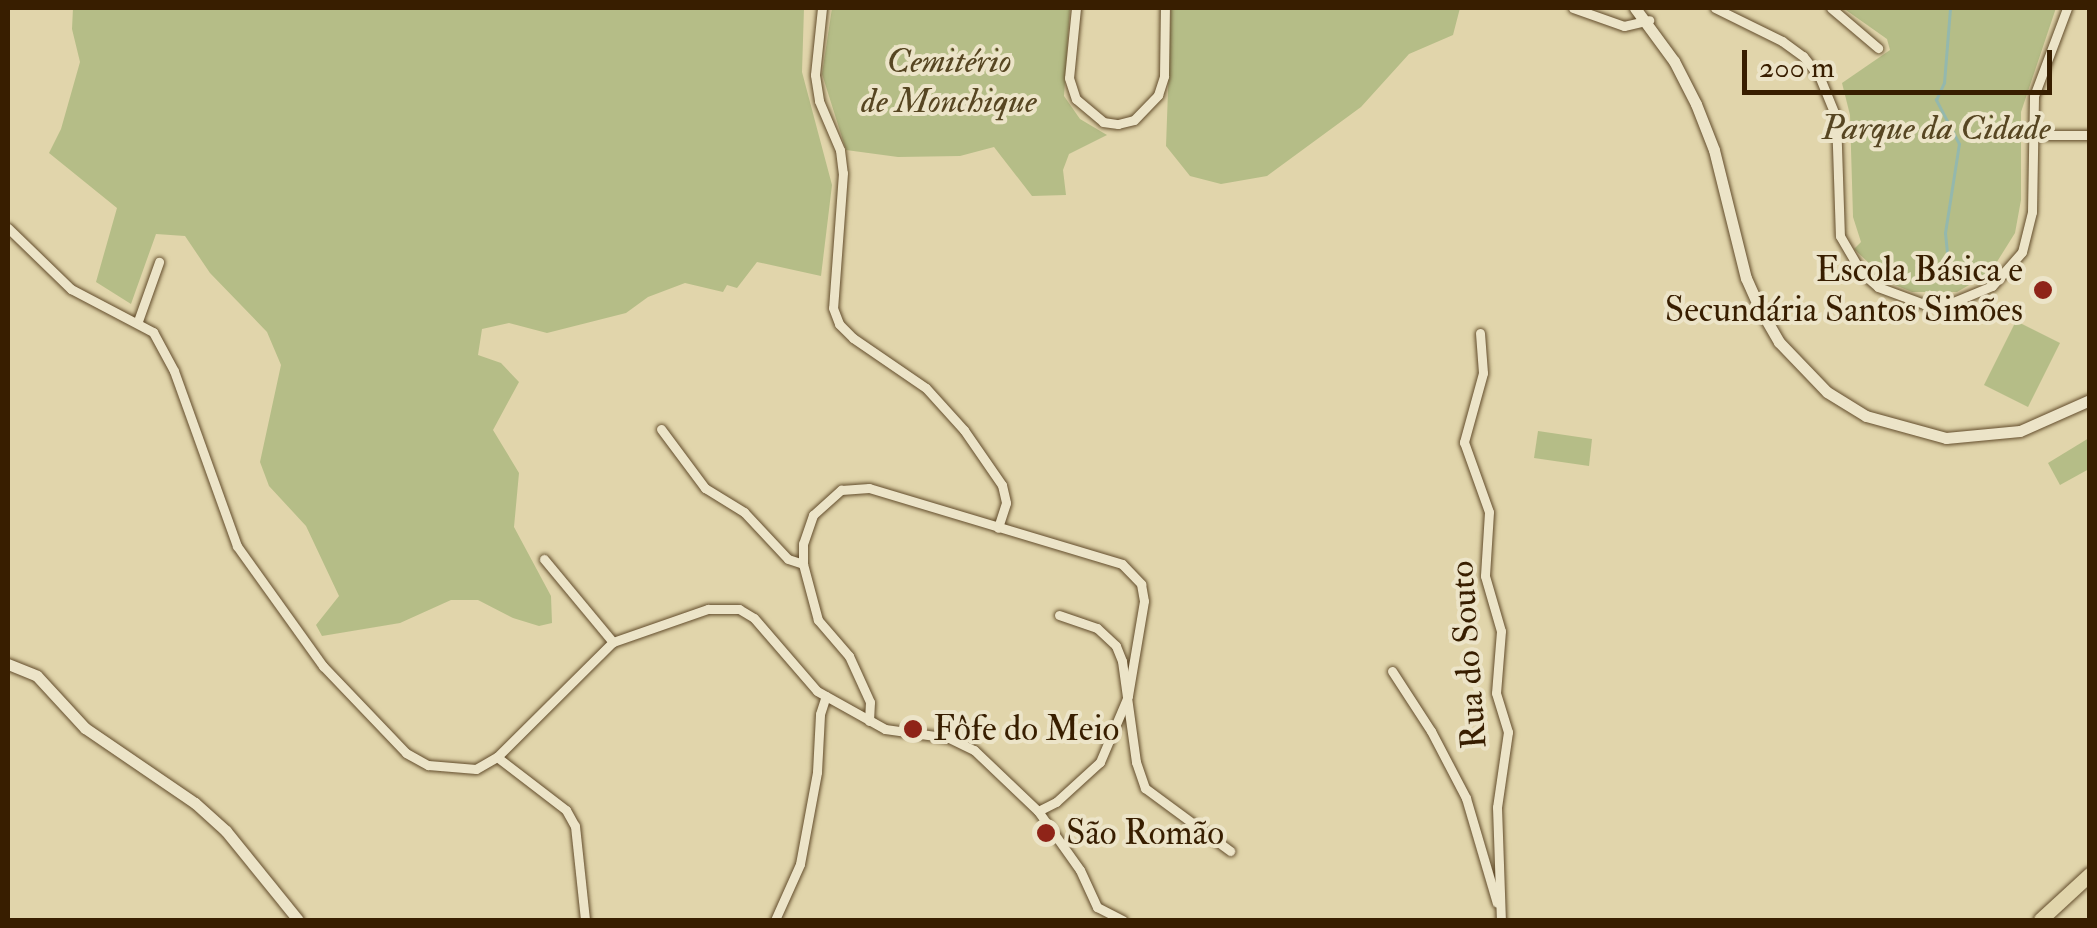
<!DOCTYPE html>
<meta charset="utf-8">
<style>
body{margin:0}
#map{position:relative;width:2097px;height:928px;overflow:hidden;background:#e1d5ab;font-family:"IM FELL Double Pica",serif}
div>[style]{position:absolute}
.green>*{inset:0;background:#b5bd87}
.stream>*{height:2.5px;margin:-1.25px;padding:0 1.25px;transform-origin:1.25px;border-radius:1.25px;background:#94b8ad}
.roads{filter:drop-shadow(0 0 2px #624c2b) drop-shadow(0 0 2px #624c2b)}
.minor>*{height:9px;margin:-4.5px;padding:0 4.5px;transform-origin:4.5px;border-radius:4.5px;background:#ece4c8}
.tertiary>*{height:11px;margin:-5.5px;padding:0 5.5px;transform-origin:5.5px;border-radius:5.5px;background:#ece4c8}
.primary>*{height:14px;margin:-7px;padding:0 7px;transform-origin:7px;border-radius:7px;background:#e1d5ab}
.dots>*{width:28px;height:28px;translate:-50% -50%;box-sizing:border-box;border:5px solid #ece4c8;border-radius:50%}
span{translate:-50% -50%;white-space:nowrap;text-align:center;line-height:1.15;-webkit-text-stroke:8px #ece4c8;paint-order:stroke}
.park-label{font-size:35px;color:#574622;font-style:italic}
.poi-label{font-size:35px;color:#381e00}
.right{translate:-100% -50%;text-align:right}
.left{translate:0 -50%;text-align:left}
.street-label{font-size:35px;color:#381e00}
.frame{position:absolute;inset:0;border:10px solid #381e00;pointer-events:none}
.scale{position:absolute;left:1742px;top:50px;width:310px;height:45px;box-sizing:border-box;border:5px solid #381e00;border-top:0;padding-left:12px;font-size:30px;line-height:35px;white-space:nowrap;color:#381e00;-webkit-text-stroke:8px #ece4c8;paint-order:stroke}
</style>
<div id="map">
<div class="green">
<div style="clip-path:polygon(73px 8px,804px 8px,802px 72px,832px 185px,821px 276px,757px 262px,737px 288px,727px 285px,723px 292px,685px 283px,648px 297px,626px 313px,547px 333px,509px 323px,482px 329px,478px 355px,501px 363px,519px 382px,493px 430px,519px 473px,514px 527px,551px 596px,552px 623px,539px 626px,513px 618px,478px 600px,451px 600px,400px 623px,322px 636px,316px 625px,339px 596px,306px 526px,269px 486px,260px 462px,281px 365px,267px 332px,210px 273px,185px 236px,156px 234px,131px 304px,96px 282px,117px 208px,49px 153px,61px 129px,80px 62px,72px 29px)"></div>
<div style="clip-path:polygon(832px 8px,1070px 8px,1064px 96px,1080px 119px,1107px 135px,1069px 154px,1063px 170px,1066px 195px,1032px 196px,994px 147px,960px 156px,898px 157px,846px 150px,822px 74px)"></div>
<div style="clip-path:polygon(1171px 8px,1460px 8px,1453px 35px,1409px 54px,1361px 107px,1267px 176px,1221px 184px,1190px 176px,1166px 146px)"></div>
<div style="clip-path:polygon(1843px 8px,2056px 8px,2021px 112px,2021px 200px,2015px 233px,1990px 273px,1957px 292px,1912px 292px,1890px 283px,1854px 249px,1861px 242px,1853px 217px,1850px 115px,1842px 83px,1890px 50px,1887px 39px)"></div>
<div style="clip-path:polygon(2016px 321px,2060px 343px,2028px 407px,1984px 385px)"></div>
<div style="clip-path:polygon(1538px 431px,1592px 439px,1589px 466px,1534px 458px)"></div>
<div style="clip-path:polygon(2089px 438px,2089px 469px,2060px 485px,2048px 463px)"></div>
</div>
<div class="stream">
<div style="left:1949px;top:273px;width:40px;rotate:-95.7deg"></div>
<div style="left:1945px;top:233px;width:90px;rotate:-81.1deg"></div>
<div style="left:1959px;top:144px;width:50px;rotate:-117.6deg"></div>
<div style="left:1936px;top:100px;width:19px;rotate:-65deg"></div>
<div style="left:1944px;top:83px;width:75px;rotate:-85.4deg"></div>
</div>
<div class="roads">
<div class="minor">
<div style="left:822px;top:8px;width:67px;rotate:96deg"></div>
<div style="left:815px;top:75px;width:26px;rotate:81deg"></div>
<div style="left:819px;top:101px;width:53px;rotate:66.8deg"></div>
<div style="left:840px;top:150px;width:23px;rotate:83deg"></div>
<div style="left:843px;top:173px;width:135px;rotate:94.2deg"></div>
<div style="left:833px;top:308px;width:17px;rotate:69deg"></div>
<div style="left:839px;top:324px;width:20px;rotate:45deg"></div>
<div style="left:853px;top:338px;width:88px;rotate:34.4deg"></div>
<div style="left:926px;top:388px;width:57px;rotate:47.9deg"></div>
<div style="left:964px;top:430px;width:67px;rotate:55.4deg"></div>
<div style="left:1002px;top:485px;width:18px;rotate:77deg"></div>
<div style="left:1006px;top:503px;width:26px;rotate:108deg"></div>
<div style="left:1076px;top:8px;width:70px;rotate:95.7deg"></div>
<div style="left:1069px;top:78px;width:22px;rotate:72deg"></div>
<div style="left:1076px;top:99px;width:35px;rotate:40deg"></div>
<div style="left:1103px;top:122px;width:15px;rotate:8deg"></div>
<div style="left:1118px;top:124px;width:16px;rotate:-14deg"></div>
<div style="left:1134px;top:120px;width:35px;rotate:-46deg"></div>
<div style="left:1158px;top:95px;width:20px;rotate:-72deg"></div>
<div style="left:1164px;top:76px;width:68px;rotate:-89.2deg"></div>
<div style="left:1573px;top:8px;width:54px;rotate:19.4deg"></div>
<div style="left:1624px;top:26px;width:26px;rotate:-13deg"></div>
<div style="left:1715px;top:8px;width:75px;rotate:26.2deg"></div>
<div style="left:1782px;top:41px;width:26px;rotate:36deg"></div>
<div style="left:1803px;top:56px;width:28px;rotate:52deg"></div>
<div style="left:1820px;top:78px;width:42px;rotate:67.7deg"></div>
<div style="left:1836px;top:117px;width:119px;rotate:88.1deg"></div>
<div style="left:1840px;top:236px;width:42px;rotate:59.7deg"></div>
<div style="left:1861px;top:272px;width:23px;rotate:41deg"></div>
<div style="left:1878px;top:287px;width:49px;rotate:20.3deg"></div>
<div style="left:1924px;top:304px;width:27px;rotate:-2deg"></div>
<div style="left:1951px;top:303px;width:44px;rotate:-22.5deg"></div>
<div style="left:1992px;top:286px;width:45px;rotate:-48.6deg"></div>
<div style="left:2022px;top:252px;width:41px;rotate:-76deg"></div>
<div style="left:2032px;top:212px;width:116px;rotate:-89deg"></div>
<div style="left:2034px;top:96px;width:94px;rotate:-69.4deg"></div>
<div style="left:1831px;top:8px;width:62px;rotate:40.4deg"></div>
<div style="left:2033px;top:135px;width:57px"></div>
<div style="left:8px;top:228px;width:88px;rotate:44.1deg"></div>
<div style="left:71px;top:289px;width:93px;rotate:27.7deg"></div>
<div style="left:153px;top:332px;width:44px;rotate:61.7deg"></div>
<div style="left:174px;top:371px;width:186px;rotate:70.2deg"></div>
<div style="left:237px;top:546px;width:148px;rotate:54.4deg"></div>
<div style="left:323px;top:666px;width:120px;rotate:46.3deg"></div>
<div style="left:406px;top:753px;width:25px;rotate:29deg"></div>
<div style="left:428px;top:765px;width:48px;rotate:4.8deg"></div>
<div style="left:476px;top:769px;width:24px;rotate:-30deg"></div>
<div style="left:497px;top:757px;width:163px;rotate:-44.8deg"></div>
<div style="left:613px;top:642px;width:101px;rotate:-19.2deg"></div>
<div style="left:708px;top:609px;width:31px"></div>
<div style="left:739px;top:609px;width:17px;rotate:31deg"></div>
<div style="left:754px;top:618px;width:96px;rotate:49.2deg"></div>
<div style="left:817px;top:691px;width:78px;rotate:29.2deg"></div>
<div style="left:885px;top:729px;width:65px;rotate:8deg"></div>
<div style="left:949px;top:738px;width:28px;rotate:26deg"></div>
<div style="left:974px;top:750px;width:88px;rotate:43.6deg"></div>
<div style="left:1038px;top:811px;width:72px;rotate:54.6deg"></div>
<div style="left:1080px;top:870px;width:41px;rotate:65.3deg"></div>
<div style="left:1097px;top:907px;width:29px;rotate:27deg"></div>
<div style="left:138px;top:321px;width:63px;rotate:-70.4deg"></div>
<div style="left:1480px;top:333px;width:40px;rotate:85.7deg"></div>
<div style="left:1483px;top:373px;width:72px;rotate:105.4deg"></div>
<div style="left:1464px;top:442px;width:74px;rotate:70.3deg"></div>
<div style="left:1489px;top:512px;width:64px;rotate:93.6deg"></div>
<div style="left:1485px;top:576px;width:57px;rotate:73.8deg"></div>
<div style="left:1501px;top:631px;width:62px;rotate:94.6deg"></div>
<div style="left:1496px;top:693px;width:41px;rotate:72.9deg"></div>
<div style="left:1508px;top:732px;width:76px;rotate:98.3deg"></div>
<div style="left:1497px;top:807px;width:113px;rotate:88deg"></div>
<div style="left:661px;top:429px;width:74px;rotate:53.3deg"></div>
<div style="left:705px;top:488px;width:46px;rotate:31.6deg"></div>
<div style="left:744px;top:512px;width:64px;rotate:46.9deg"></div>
<div style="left:788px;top:559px;width:16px;rotate:18deg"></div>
<div style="left:544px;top:559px;width:108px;rotate:50.3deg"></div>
<div style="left:1059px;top:615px;width:40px;rotate:18.9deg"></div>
<div style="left:1097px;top:628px;width:26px;rotate:43deg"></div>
<div style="left:1116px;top:646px;width:16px;rotate:68deg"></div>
<div style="left:1122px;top:661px;width:102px;rotate:82.1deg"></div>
<div style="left:1136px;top:762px;width:28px;rotate:71deg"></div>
<div style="left:1145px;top:788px;width:106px;rotate:36.5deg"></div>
<div style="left:1392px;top:671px;width:72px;rotate:57deg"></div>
<div style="left:1431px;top:731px;width:76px;rotate:62.4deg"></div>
<div style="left:1466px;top:798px;width:109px;rotate:73.6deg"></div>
<div style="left:869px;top:721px;width:19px;rotate:-87deg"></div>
<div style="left:870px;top:702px;width:51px;rotate:-114.5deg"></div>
<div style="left:849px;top:656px;width:48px;rotate:-130.7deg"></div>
<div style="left:818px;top:620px;width:58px;rotate:-105deg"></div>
<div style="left:803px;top:564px;width:20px;rotate:-90deg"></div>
<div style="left:803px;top:544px;width:31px;rotate:-71deg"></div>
<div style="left:813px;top:515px;width:38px;rotate:-42deg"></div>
<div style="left:841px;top:490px;width:28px;rotate:-4deg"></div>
<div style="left:869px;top:488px;width:264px;rotate:16.7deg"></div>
<div style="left:1122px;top:564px;width:28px;rotate:46deg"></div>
<div style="left:1141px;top:584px;width:17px;rotate:80deg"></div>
<div style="left:1144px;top:601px;width:96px;rotate:99.6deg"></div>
<div style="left:1128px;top:696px;width:72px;rotate:113deg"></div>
<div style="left:1100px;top:762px;width:59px;rotate:137.7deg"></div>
<div style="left:1056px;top:802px;width:20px;rotate:153deg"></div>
<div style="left:497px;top:757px;width:87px;rotate:37.5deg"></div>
<div style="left:566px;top:810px;width:18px;rotate:61deg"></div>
<div style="left:575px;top:826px;width:95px;rotate:83.9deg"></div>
<div style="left:775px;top:920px;width:61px;rotate:-65.9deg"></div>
<div style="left:800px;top:864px;width:94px;rotate:-79.5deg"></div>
<div style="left:817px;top:772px;width:58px;rotate:-87deg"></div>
<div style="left:820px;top:714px;width:19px;rotate:-72deg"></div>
</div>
<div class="tertiary">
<div style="left:1635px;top:8px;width:66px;rotate:53.7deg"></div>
<div style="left:1674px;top:61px;width:48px;rotate:62.9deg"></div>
<div style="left:1696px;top:104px;width:49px;rotate:68.6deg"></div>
<div style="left:1714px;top:150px;width:132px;rotate:76deg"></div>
<div style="left:1746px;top:278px;width:34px;rotate:66deg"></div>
<div style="left:1760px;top:309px;width:38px;rotate:60deg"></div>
<div style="left:1779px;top:342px;width:69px;rotate:46.2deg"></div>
<div style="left:1827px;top:392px;width:46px;rotate:31.6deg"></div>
<div style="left:1866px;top:416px;width:83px;rotate:15.4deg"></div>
<div style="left:1946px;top:438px;width:74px;rotate:-5.4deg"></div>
<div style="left:2020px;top:431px;width:77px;rotate:-23.9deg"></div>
<div style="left:8px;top:664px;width:31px;rotate:22deg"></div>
<div style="left:37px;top:676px;width:71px;rotate:47.3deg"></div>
<div style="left:85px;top:728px;width:133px;rotate:34.3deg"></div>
<div style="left:195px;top:803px;width:42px;rotate:42.1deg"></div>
<div style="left:226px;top:831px;width:114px;rotate:51deg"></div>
</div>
<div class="primary">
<div style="left:2041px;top:920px;width:67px;rotate:-42.6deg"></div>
</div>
</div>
<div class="dots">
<div style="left:2043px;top:290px;background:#8f2418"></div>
<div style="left:913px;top:729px;background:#8f2418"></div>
<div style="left:1046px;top:833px;background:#8f2418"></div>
</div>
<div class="park-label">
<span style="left:949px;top:81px">Cemitério<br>de Monchique</span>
<span style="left:1936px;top:128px">Parque da Cidade</span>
</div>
<div class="poi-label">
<span class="right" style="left:2023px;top:290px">Escola Básica e<br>Secundária Santos Simões</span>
<span class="left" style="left:933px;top:729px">Fôfe do Meio</span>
<span class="left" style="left:1066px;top:833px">São Romão</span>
</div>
<div class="street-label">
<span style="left:1468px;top:655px;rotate:-94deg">Rua do Souto</span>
</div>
<div class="frame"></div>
<div class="scale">200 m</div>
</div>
